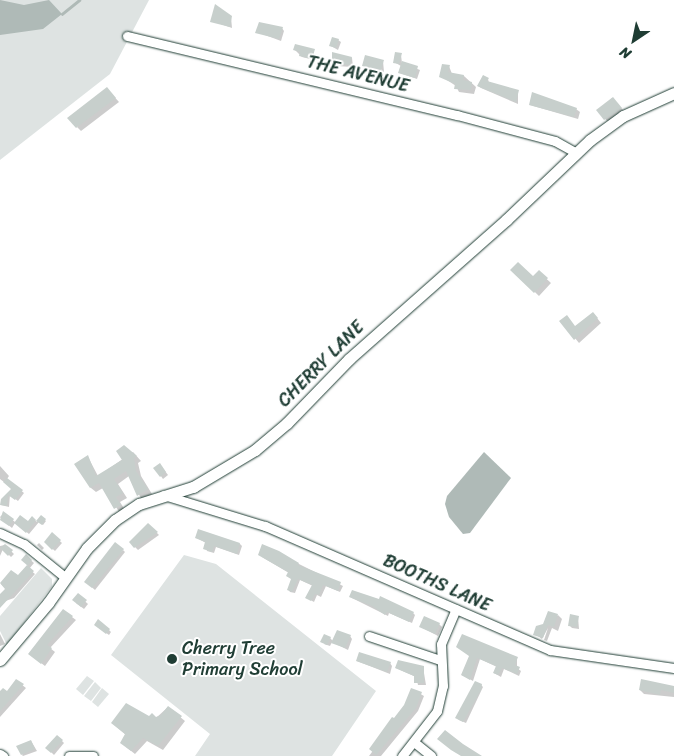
<!DOCTYPE html>
<style>
body{margin:0}
#map{position:relative;width:674px;height:756px;overflow:hidden;background:#fff;font-family:Sriracha,sans-serif}
div>[style]{position:absolute}
.green>*{inset:0;background:#dee3e2}
.water>*{inset:0;background:#afbab7}
.shadow>*{inset:0;background:#0003}
.stream>*{height:2.5px;margin:-1.25px;padding:0 1.25px;transform-origin:1.25px;border-radius:1.25px;background:#afbab7}
.building>*{inset:0;background:#c7cfcc}
.roads{filter:drop-shadow(0 0 1px #1f3d34) drop-shadow(0 0 1px #1f3d34)}
.street>*{height:9px;margin:-4.5px;padding:0 4.5px;transform-origin:4.5px;border-radius:4.5px;background:#fff}
.secondary>*{height:11px;margin:-5.5px;padding:0 5.5px;transform-origin:5.5px;border-radius:5.5px;background:#fff}
.dots>*{width:14px;height:14px;translate:-50% -50%;box-sizing:border-box;border:2px solid #fff;border-radius:50%}
span{translate:-50% -50%;white-space:nowrap;text-align:center;line-height:1.15;-webkit-text-stroke:4px #fff;paint-order:stroke}
.street-label{font-size:18px;color:#1f3d34}
.poi-label{font-size:18px;color:#1f3d34}
.left{translate:0 -50%;text-align:left}
.north{position:absolute;left:609px;top:15px;width:50px;height:50px;-webkit-text-stroke:4px #fff;paint-order:stroke;rotate:214deg;font-size:14px;font-weight:700;line-height:20px;text-align:center;color:#1f3d34}
.north::after{content:'';display:block;margin:auto;width:18px;height:22px;background:#1f3d34;clip-path:polygon(50% 0,100% 100%,50% 72%,0 100%)}
</style>
<div id="map">
<div class="green">
<div style="clip-path:polygon(0 0,149px 0,110px 74px,0 160px)"></div>
<div style="clip-path:polygon(184px 555px,216px 564px,376px 691px,332px 756px,195px 756px,210px 734px,111px 655px)"></div>
<div style="clip-path:polygon(41px 568px,52px 579px,52px 586px,7px 645px,0 631px,0 616px)"></div>
<div style="clip-path:polygon(87px 676px,94px 681px,83px 695px,76px 689px)"></div>
<div style="clip-path:polygon(95px 682px,101px 688px,91px 701px,84px 696px)"></div>
<div style="clip-path:polygon(102px 688px,109px 694px,98px 707px,92px 702px)"></div>
</div>
<div class="water">
<div style="clip-path:polygon(0 0,24px 5px,49px 0,62px 14px,43px 29px,0 35px)"></div>
<div style="clip-path:polygon(484px 452px,511px 478px,470px 533px,463px 534px,449px 517px,445px 504px,447px 496px)"></div>
</div>
<div class="shadow">
<div style="clip-path:polygon(231px 17px,232px 28px,212px 21px)"></div>
<div style="clip-path:polygon(282px 28px,284px 31px,281px 41px,257px 32px)"></div>
<div style="clip-path:polygon(338px 40px,341px 42px,338px 50px,331px 46px)"></div>
<div style="clip-path:polygon(295px 50px,314px 50px,314px 60px,302px 57px)"></div>
<div style="clip-path:polygon(333px 53px,352px 58px,353px 67px,336px 66px)"></div>
<div style="clip-path:polygon(401px 55px,402px 63px,420px 70px,417px 79px,400px 73px,401px 66px,394px 62px)"></div>
<div style="clip-path:polygon(383px 61px,384px 72px,364px 66px)"></div>
<div style="clip-path:polygon(449px 66px,452px 74px,464px 76px,476px 87px,474px 94px,459px 92px,456px 86px,441px 76px)"></div>
<div style="clip-path:polygon(488px 79px,489px 83px,518px 91px,518px 104px,481px 88px,478px 86px)"></div>
<div style="clip-path:polygon(111px 93px,119px 102px,81px 131px,77px 127px)"></div>
<div style="clip-path:polygon(612px 98px,623px 110px,608px 122px,598px 111px)"></div>
<div style="clip-path:polygon(530px 105px,576px 109px,580px 112px,578px 119px)"></div>
<div style="clip-path:polygon(512px 270px,533px 277px,539px 272px,551px 283px,539px 296px)"></div>
<div style="clip-path:polygon(597px 318px,601px 323px,579px 343px,561px 321px,576px 327px)"></div>
<div style="clip-path:polygon(133px 452px,141px 461px,138px 463px,141px 476px,152px 494px,142px 500px,129px 476px,118px 484px,127px 498px,120px 502px,125px 510px,120px 513px,103px 488px,96px 492px,91px 488px,76px 464px,88px 457px,98px 476px)"></div>
<div style="clip-path:polygon(0 466px,9px 476px,7px 479px,24px 493px,18px 501px,10px 495px,9px 507px,1px 505px,2px 499px,13px 489px,0 479px)"></div>
<div style="clip-path:polygon(162px 467px,168px 475px,163px 479px,155px 468px)"></div>
<div style="clip-path:polygon(4px 513px,15px 522px,28px 523px,32px 518px,37px 522px,41px 517px,46px 521px,43px 525px,39px 522px,29px 534px,15px 523px,12px 528px,2px 520px,0 517px)"></div>
<div style="clip-path:polygon(148px 524px,159px 535px,138px 550px,130px 542px)"></div>
<div style="clip-path:polygon(52px 534px,62px 543px,55px 551px,45px 542px)"></div>
<div style="clip-path:polygon(197px 538px,240px 544px,242px 546px,239px 555px,216px 547px,214px 553px,207px 551px,206px 543px)"></div>
<div style="clip-path:polygon(39px 543px,44px 548px,42px 550px,37px 545px)"></div>
<div style="clip-path:polygon(5px 545px,14px 554px,11px 557px,3px 549px,0 556px,0 546px)"></div>
<div style="clip-path:polygon(123px 550px,125px 552px,95px 590px,88px 584px)"></div>
<div style="clip-path:polygon(26px 556px,34px 563px,29px 569px,35px 574px,14px 598px,0 603px,0 596px,6px 589px,1px 584px,11px 571px,18px 577px,28px 565px)"></div>
<div style="clip-path:polygon(262px 557px,299px 564px,343px 586px,340px 592px,326px 586px,321px 597px,317px 595px,314px 602px,307px 598px,313px 586px,300px 580px,295px 593px,290px 592px,288px 589px,292px 579px,289px 573px)"></div>
<div style="clip-path:polygon(78px 595px,88px 604px,84px 609px,76px 603px)"></div>
<div style="clip-path:polygon(350px 597px,413px 613px,415px 615px,412px 623px,389px 613px,388px 616px)"></div>
<div style="clip-path:polygon(64px 611px,76px 620px,50px 648px,55px 652px,45px 666px,33px 657px)"></div>
<div style="clip-path:polygon(558px 615px,562px 619px,558px 631px,552px 628px,547px 641px,544px 640px,548px 628px,542px 639px,535px 634px)"></div>
<div style="clip-path:polygon(578px 617px,579px 629px,572px 628px,570px 626px)"></div>
<div style="clip-path:polygon(439px 624px,442px 627px,438px 636px,421px 627px)"></div>
<div style="clip-path:polygon(98px 627px,109px 630px,111px 632px,109px 635px)"></div>
<div style="clip-path:polygon(0 634px,5px 644px,0 646px)"></div>
<div style="clip-path:polygon(350px 636px,352px 639px,348px 650px,332px 642px,330px 646px,324px 644px,330px 638px,333px 641px)"></div>
<div style="clip-path:polygon(470px 657px,517px 658px,517px 668px,521px 671px,519px 676px,504px 669px,501px 677px,494px 673px,497px 667px,480px 659px,473px 681px,462px 675px)"></div>
<div style="clip-path:polygon(357px 661px,390px 663px,392px 666px,390px 674px)"></div>
<div style="clip-path:polygon(423px 667px,426px 685px,418px 685px,416px 677px,396px 668px)"></div>
<div style="clip-path:polygon(17px 681px,26px 688px,0 717px,0 693px,7px 693px)"></div>
<div style="clip-path:polygon(481px 685px,483px 687px,466px 723px,459px 720px,457px 718px)"></div>
<div style="clip-path:polygon(674px 687px,674px 697px,644px 694px,640px 690px)"></div>
<div style="clip-path:polygon(412px 689px,424px 696px,418px 711px,381px 756px,369px 756px,406px 706px)"></div>
<div style="clip-path:polygon(168px 707px,185px 721px,163px 750px,147px 741px,135px 754px,126px 747px,126px 735px,112px 723px,156px 718px)"></div>
<div style="clip-path:polygon(57px 736px,64px 743px,54px 755px,47px 748px)"></div>
<div style="clip-path:polygon(31px 741px,37px 751px,23px 756px,22px 755px)"></div>
</div>
<div class="stream">
<div style="left:62px;top:14px;width:22px;rotate:-39deg"></div>
</div>
<div class="building">
<div style="clip-path:polygon(215px 4px,232px 16px,230px 27px,210px 22px)"></div>
<div style="clip-path:polygon(259px 22px,283px 27px,279px 39px,255px 33px)"></div>
<div style="clip-path:polygon(332px 37px,339px 39px,336px 48px,329px 46px)"></div>
<div style="clip-path:polygon(295px 44px,315px 49px,312px 59px,299px 56px,300px 52px,293px 50px)"></div>
<div style="clip-path:polygon(332px 52px,352px 57px,350px 65px,332px 64px)"></div>
<div style="clip-path:polygon(395px 52px,402px 53px,399px 64px,393px 63px)"></div>
<div style="clip-path:polygon(365px 55px,384px 60px,381px 70px,362px 66px)"></div>
<div style="clip-path:polygon(402px 61px,418px 66px,415px 78px,398px 73px)"></div>
<div style="clip-path:polygon(442px 64px,450px 65px,448px 72px,464px 75px,463px 80px,472px 82px,471px 90px,454px 89px,455px 84px,439px 77px)"></div>
<div style="clip-path:polygon(483px 75px,489px 78px,487px 81px,519px 90px,516px 102px,477px 86px)"></div>
<div style="clip-path:polygon(107px 87px,116px 98px,76px 128px,67px 118px)"></div>
<div style="clip-path:polygon(532px 92px,577px 108px,574px 117px,529px 105px)"></div>
<div style="clip-path:polygon(613px 97px,622px 108px,604px 120px,596px 110px)"></div>
<div style="clip-path:polygon(518px 262px,533px 276px,539px 270px,548px 278px,534px 293px,510px 270px)"></div>
<div style="clip-path:polygon(593px 312px,598px 318px,574px 340px,559px 321px,567px 315px,575px 326px)"></div>
<div style="clip-path:polygon(124px 445px,137px 456px,134px 458px,136px 471px,148px 489px,137px 496px,126px 471px,114px 479px,123px 493px,116px 497px,121px 505px,114px 509px,99px 483px,90px 488px,74px 464px,88px 455px,96px 476px,122px 460px,116px 451px)"></div>
<div style="clip-path:polygon(160px 463px,166px 472px,160px 477px,153px 468px)"></div>
<div style="clip-path:polygon(7px 478px,23px 490px,15px 500px,8px 495px,7px 506px,0 505px,1px 499px,11px 489px,3px 482px)"></div>
<div style="clip-path:polygon(3px 511px,14px 519px,9px 526px,0 520px)"></div>
<div style="clip-path:polygon(20px 515px,28px 521px,32px 516px,36px 520px,26px 533px,14px 523px)"></div>
<div style="clip-path:polygon(41px 515px,46px 519px,42px 525px,36px 521px)"></div>
<div style="clip-path:polygon(148px 523px,158px 532px,134px 548px,129px 542px)"></div>
<div style="clip-path:polygon(198px 529px,240px 543px,237px 554px,214px 546px,212px 552px,203px 549px,205px 542px,195px 538px)"></div>
<div style="clip-path:polygon(52px 532px,61px 540px,52px 550px,44px 542px)"></div>
<div style="clip-path:polygon(115px 542px,124px 549px,92px 588px,84px 582px)"></div>
<div style="clip-path:polygon(5px 544px,13px 550px,8px 556px,0 548px)"></div>
<div style="clip-path:polygon(262px 544px,279px 551px,299px 563px,298px 565px,341px 582px,338px 591px,323px 585px,319px 595px,315px 594px,311px 601px,305px 598px,312px 585px,298px 579px,292px 592px,287px 590px,291px 579px,286px 576px,288px 572px,258px 555px)"></div>
<div style="clip-path:polygon(26px 554px,32px 560px,28px 566px,21px 560px)"></div>
<div style="clip-path:polygon(27px 565px,34px 571px,0 608px,0 594px,5px 589px,0 583px,11px 570px,18px 575px)"></div>
<div style="clip-path:polygon(352px 590px,379px 599px,380px 596px,414px 612px,409px 622px,387px 612px,385px 615px,372px 606px,349px 597px)"></div>
<div style="clip-path:polygon(78px 593px,87px 600px,81px 607px,72px 600px)"></div>
<div style="clip-path:polygon(63px 609px,73px 616px,47px 645px,52px 648px,41px 664px,28px 654px)"></div>
<div style="clip-path:polygon(548px 611px,558px 614px,554px 627px,548px 625px,543px 638px,533px 635px,536px 626px,543px 624px)"></div>
<div style="clip-path:polygon(570px 614px,579px 616px,577px 627px,568px 626px)"></div>
<div style="clip-path:polygon(424px 616px,440px 623px,435px 634px,419px 627px)"></div>
<div style="clip-path:polygon(98px 619px,110px 629px,106px 634px,94px 625px)"></div>
<div style="clip-path:polygon(337px 630px,351px 635px,345px 648px,331px 643px)"></div>
<div style="clip-path:polygon(324px 634px,331px 637px,327px 645px,320px 642px)"></div>
<div style="clip-path:polygon(462px 634px,518px 657px,515px 665px,520px 667px,517px 674px,502px 668px,498px 675px,493px 673px,496px 666px,477px 658px,470px 680px,461px 675px,469px 656px,456px 647px)"></div>
<div style="clip-path:polygon(359px 652px,391px 662px,387px 672px,356px 661px)"></div>
<div style="clip-path:polygon(398px 660px,424px 666px,424px 683px,414px 683px,414px 676px,395px 668px)"></div>
<div style="clip-path:polygon(16px 679px,24px 684px,0 711px,0 691px,3px 688px,7px 691px)"></div>
<div style="clip-path:polygon(641px 679px,674px 686px,674px 693px,661px 690px,660px 695px,639px 690px)"></div>
<div style="clip-path:polygon(475px 681px,482px 684px,481px 690px,463px 722px,455px 718px)"></div>
<div style="clip-path:polygon(411px 688px,422px 692px,416px 708px,376px 755px,369px 749px,392px 717px,394px 718px,404px 705px)"></div>
<div style="clip-path:polygon(126px 703px,149px 716px,152px 713px,156px 717px,161px 715px,168px 706px,182px 716px,158px 746px,143px 738px,131px 751px,120px 743px,125px 734px,111px 723px)"></div>
<div style="clip-path:polygon(445px 730px,463px 744px,482px 756px,461px 756px,451px 750px,437px 739px)"></div>
<div style="clip-path:polygon(57px 735px,63px 740px,51px 753px,45px 748px)"></div>
<div style="clip-path:polygon(31px 740px,35px 749px,21px 755px,16px 746px)"></div>
</div>
<div class="roads">
<div class="street">
<div style="left:127px;top:36px;width:339px;rotate:13.5deg"></div>
<div style="left:457px;top:115px;width:101px;rotate:14.9deg"></div>
<div style="left:555px;top:141px;width:25px;rotate:29deg"></div>
<div style="left:164px;top:495px;width:106px;rotate:17.1deg"></div>
<div style="left:265px;top:526px;width:311px;rotate:23.5deg"></div>
<div style="left:550px;top:650px;width:125px;rotate:8.3deg"></div>
<div style="left:0;top:533px;width:26px;rotate:25deg"></div>
<div style="left:24px;top:544px;width:54px;rotate:39deg"></div>
<div style="left:369px;top:636px;width:75px;rotate:18.7deg"></div>
<div style="left:414px;top:742px;width:22px;rotate:39deg"></div>
<div style="left:0;top:754px;width:4px;rotate:34deg"></div>
<div style="left:69px;top:756px;width:24px"></div>
<div style="left:402px;top:756px;width:57px;rotate:-52.1deg"></div>
<div style="left:437px;top:711px;width:26px;rotate:-77deg"></div>
<div style="left:443px;top:686px;width:42px;rotate:-92.7deg"></div>
<div style="left:441px;top:644px;width:38px;rotate:-67deg"></div>
</div>
<div class="secondary">
<div style="left:0;top:660px;width:75px;rotate:-49.9deg"></div>
<div style="left:48px;top:603px;width:67px;rotate:-54.7deg"></div>
<div style="left:87px;top:548px;width:40px;rotate:-45deg"></div>
<div style="left:115px;top:520px;width:29px;rotate:-34deg"></div>
<div style="left:139px;top:504px;width:57px;rotate:-17.5deg"></div>
<div style="left:193px;top:487px;width:72px;rotate:-30.8deg"></div>
<div style="left:255px;top:450px;width:42px;rotate:-40.2deg"></div>
<div style="left:287px;top:423px;width:89px;rotate:-45.9deg"></div>
<div style="left:349px;top:359px;width:210px;rotate:-41.5deg"></div>
<div style="left:506px;top:220px;width:116px;rotate:-43.6deg"></div>
<div style="left:590px;top:140px;width:41px;rotate:-36deg"></div>
<div style="left:623px;top:116px;width:56px;rotate:-24.3deg"></div>
</div>
</div>
<div class="dots">
<div style="left:172px;top:659px;background:#1f3d34"></div>
</div>
<div class="street-label">
<span style="left:358px;top:74px;rotate:14deg">THE AVENUE</span>
<span style="left:321px;top:364px;rotate:-45deg">CHERRY LANE</span>
<span style="left:437px;top:583px;rotate:24deg">BOOTHS LANE</span>
</div>
<div class="poi-label">
<span class="left" style="left:182px;top:659px">Cherry Tree<br>Primary School</span>
</div>
<div class="north">N</div>
</div>
